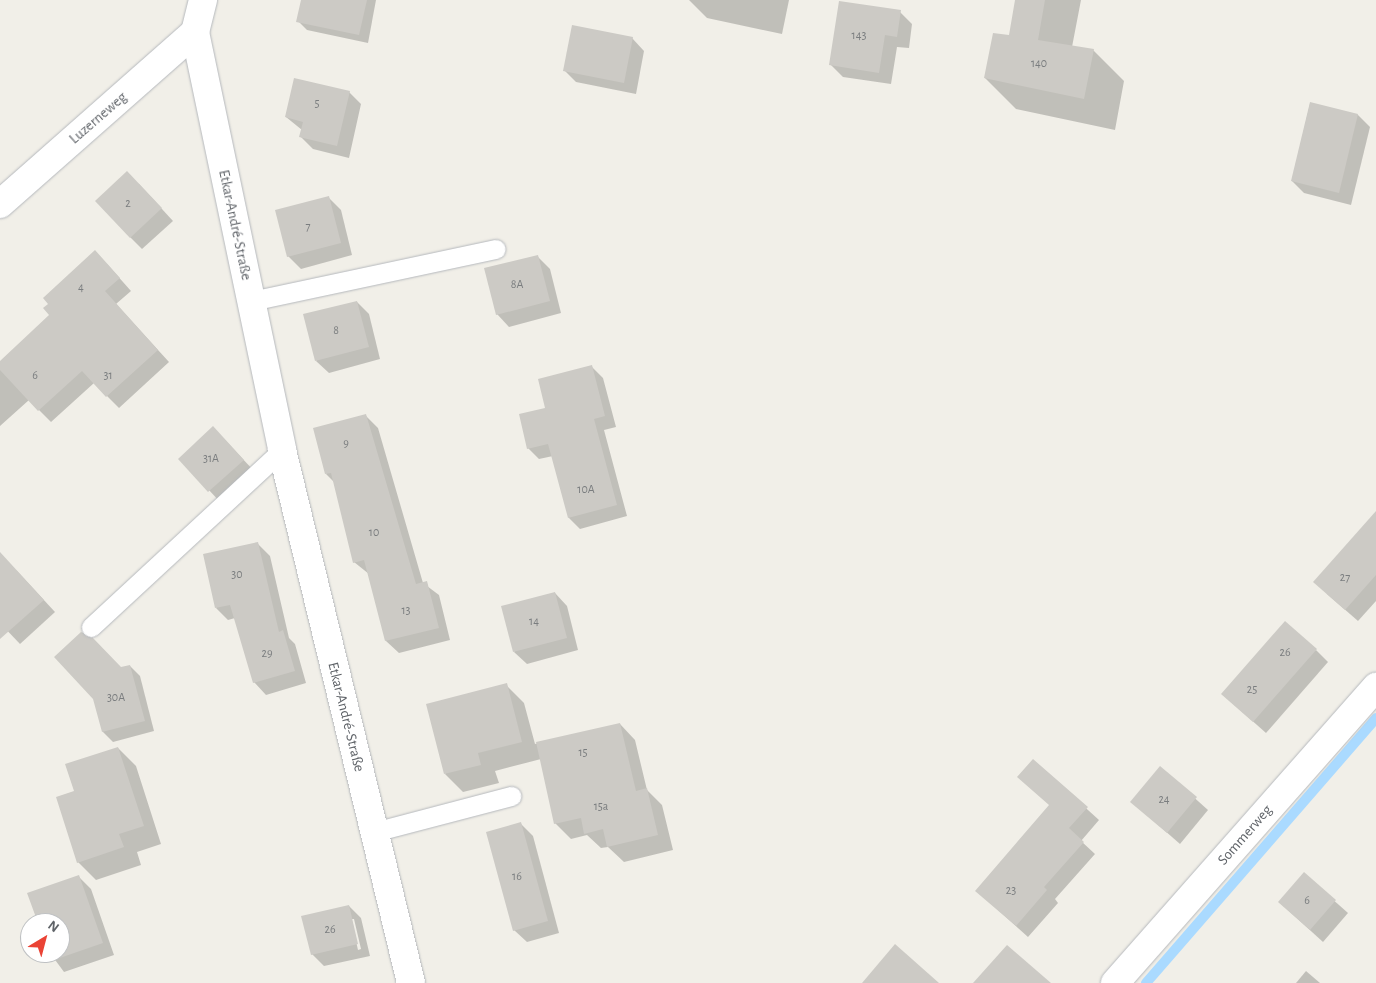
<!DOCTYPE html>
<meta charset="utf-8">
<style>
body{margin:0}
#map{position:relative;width:1376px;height:983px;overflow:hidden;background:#f1efe8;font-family:"Alegreya Sans",sans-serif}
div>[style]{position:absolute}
.shadow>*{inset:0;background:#0003}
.stream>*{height:10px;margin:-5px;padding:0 5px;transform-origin:5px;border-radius:5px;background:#aadaff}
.building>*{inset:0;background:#cccac5}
.roads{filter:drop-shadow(0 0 1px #b5b8bc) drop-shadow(0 0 1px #b5b8bc)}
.service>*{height:19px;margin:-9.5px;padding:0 9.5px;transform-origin:9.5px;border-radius:9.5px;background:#fff}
.minor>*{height:28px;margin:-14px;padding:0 14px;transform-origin:14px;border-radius:14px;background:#fff}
span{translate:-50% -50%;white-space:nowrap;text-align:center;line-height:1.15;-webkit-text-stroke:4.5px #fff;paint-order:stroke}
.number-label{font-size:12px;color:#7a7d7f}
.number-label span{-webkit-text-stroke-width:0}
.street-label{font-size:15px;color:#5f6368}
.north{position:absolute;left:20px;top:913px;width:50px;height:50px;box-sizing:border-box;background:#fff;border:1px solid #bfc1c3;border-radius:50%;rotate:37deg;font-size:14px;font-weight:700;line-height:20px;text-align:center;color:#5f6368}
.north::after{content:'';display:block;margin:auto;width:18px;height:22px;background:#ea4335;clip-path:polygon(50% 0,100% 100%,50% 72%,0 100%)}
</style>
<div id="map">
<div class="shadow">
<div style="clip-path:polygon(302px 0,376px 0,368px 43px,307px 30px,298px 21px)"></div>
<div style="clip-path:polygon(689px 0,789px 0,782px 34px,707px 18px)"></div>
<div style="clip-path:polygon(1016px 0,1081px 0,1072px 47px,1093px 50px,1124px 81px,1115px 130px,1016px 109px,985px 78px,1010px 36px)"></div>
<div style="clip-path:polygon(900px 12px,912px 24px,909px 48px,897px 47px,891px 84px,843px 77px,830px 64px)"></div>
<div style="clip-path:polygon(632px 38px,644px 51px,636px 94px,576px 82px,564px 70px)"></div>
<div style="clip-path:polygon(349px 92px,361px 104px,349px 158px,313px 149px,301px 137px,302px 130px,286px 117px)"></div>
<div style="clip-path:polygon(1310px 104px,1358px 115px,1370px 127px,1351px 205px,1304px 193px,1292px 181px)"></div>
<div style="clip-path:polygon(139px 184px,173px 221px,142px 249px,130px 237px)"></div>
<div style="clip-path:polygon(329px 198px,341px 210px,352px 255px,301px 269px,288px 256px)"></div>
<div style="clip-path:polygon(537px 256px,550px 269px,561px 313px,509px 327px,497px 314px)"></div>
<div style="clip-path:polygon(107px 264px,131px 291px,116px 304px,169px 362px,119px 408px,94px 383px,51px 422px,29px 400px,0 426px,0 362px)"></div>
<div style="clip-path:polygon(357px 302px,369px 314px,380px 359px,329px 373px,316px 361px)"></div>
<div style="clip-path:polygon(591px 366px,603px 378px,616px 427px,604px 430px,627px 516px,580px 529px,569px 518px,553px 456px,539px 459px,528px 448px,547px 409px)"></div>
<div style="clip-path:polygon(366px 416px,378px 428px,423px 583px,439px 595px,450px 640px,399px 653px,386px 641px,369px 574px,354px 562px,334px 482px,326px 474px)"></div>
<div style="clip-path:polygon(225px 440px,255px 472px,221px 503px,180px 459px)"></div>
<div style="clip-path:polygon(1376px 512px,1376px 601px,1358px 621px,1327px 594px)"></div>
<div style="clip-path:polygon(258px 544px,270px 556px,289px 638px,295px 644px,306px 683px,266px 695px,254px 682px,235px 618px,228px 620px,216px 608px)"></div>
<div style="clip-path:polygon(0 564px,17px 571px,55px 612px,20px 644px,0 623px)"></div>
<div style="clip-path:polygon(555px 593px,567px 606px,578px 650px,527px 664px,514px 652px)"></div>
<div style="clip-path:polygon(1316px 650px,1328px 662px,1266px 733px,1222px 694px)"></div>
<div style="clip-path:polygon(130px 666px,140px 676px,154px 731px,113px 742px,103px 732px,94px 698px)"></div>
<div style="clip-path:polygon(506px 685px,524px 703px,535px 744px,620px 724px,635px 740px,647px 790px,662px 805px,673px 850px,624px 862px,608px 847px,601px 848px,587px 835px,571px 839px,555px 823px,541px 759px,495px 771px,499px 783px,463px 792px,445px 774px)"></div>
<div style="clip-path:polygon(118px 748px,136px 766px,161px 844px,137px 852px,141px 865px,96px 880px,78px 862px)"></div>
<div style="clip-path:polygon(1034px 761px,1099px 820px,1081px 841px,1095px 854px,1055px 899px,1058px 903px,1028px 937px,977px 891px,1050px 806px)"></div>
<div style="clip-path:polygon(1161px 768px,1208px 810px,1180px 844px,1132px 802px)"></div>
<div style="clip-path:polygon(521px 824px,533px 836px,559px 933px,527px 942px,514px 930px)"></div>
<div style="clip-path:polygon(1304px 874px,1348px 913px,1323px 942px,1279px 902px)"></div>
<div style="clip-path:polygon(79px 877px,91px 889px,114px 955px,64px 972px,50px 953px,60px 953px,60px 923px,39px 923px)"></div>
<div style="clip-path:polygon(evenodd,349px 906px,361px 918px,370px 956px,324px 966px,312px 954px,349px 906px,351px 919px,354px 919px,361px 949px,358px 950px,351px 919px)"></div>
<div style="clip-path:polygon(1306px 971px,1320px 983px,1296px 983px)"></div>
</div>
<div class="stream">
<div style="left:1146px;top:983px;width:351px;rotate:-49deg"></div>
</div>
<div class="building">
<div style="clip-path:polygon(301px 0,367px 0,359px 35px,296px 22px)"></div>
<div style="clip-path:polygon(1015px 0,1045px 0,1038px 40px,1094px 49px,1084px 99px,984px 78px,993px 33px,1009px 35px)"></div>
<div style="clip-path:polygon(839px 1px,901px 10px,897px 37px,885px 35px,879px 73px,829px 65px)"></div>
<div style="clip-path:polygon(572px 25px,633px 37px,624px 83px,563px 71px)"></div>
<div style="clip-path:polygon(294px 78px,350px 91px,337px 146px,299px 137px,303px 122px,285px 117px)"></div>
<div style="clip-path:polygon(1310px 102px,1358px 114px,1339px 193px,1291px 181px)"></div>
<div style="clip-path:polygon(127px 171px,162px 208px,130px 238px,95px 201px)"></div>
<div style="clip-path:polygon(329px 196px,341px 243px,287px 257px,275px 210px)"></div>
<div style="clip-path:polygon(95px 250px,120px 278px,105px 291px,158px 350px,106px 397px,82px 371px,38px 411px,0 370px,0 361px,49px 315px,43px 308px,48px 304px,43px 298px)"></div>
<div style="clip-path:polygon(538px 255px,550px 301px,496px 315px,484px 268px)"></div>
<div style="clip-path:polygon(357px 301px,369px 347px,315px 361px,303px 314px)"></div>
<div style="clip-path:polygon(592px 365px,605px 416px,594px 419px,617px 505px,568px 518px,548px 444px,527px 449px,519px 414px,545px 408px,538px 379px)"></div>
<div style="clip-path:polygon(366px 414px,416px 584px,427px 581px,439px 628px,385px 641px,364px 560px,353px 563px,331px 473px,325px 474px,313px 428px)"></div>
<div style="clip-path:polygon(213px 426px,244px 460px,208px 492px,178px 459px)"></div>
<div style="clip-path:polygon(1376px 511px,1376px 575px,1345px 610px,1313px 582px)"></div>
<div style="clip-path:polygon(258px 542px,279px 632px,283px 630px,295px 671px,253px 683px,230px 605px,215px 608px,203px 554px)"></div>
<div style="clip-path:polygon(0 552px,44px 600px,0 639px)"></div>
<div style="clip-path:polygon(555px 592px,567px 638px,513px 652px,501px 606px)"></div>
<div style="clip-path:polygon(1285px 621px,1317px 649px,1253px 722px,1221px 694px)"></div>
<div style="clip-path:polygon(81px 632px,93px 638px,121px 667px,130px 665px,145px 721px,102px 732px,93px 699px,54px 657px)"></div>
<div style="clip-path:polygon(507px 683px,522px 742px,478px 753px,481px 765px,444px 774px,426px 704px)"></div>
<div style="clip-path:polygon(620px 723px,636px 791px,647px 788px,658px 835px,607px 847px,603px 829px,584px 834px,581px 818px,554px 824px,536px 742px)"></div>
<div style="clip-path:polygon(118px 747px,144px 826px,119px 834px,124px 847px,77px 863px,56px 797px,74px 791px,65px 764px)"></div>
<div style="clip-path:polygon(1033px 759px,1088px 807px,1069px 828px,1084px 842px,1044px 887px,1047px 890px,1016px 926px,975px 891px,1049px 805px,1017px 777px)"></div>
<div style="clip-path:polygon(1160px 766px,1197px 797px,1167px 833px,1130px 802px)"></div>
<div style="clip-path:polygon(521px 822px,548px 921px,513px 931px,486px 832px)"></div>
<div style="clip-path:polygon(1304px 872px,1336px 900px,1310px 930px,1278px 902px)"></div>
<div style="clip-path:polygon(79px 875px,103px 943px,51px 961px,48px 953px,60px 953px,60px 923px,38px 923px,27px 893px)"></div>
<div style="clip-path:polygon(349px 905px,358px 944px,311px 955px,301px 916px)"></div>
<div style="clip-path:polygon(895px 944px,939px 983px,862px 983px)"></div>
<div style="clip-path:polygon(1007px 945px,1051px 983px,973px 983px)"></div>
</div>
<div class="roads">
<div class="service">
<div style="left:251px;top:301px;width:250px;rotate:-12deg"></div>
<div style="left:91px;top:627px;width:260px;rotate:-42.8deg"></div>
<div style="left:374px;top:832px;width:142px;rotate:-14.7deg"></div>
</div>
<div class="minor">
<div style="left:203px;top:0;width:33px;rotate:104deg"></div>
<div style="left:195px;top:32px;width:427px;rotate:78.2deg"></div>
<div style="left:282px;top:450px;width:548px;rotate:76.39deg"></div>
<div style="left:0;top:204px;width:260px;rotate:-41.4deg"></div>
<div style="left:1115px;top:983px;width:395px;rotate:-48.6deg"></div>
</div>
</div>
<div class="number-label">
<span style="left:859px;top:36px">143</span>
<span style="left:1039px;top:64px">140</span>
<span style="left:317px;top:104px">5</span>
<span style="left:128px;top:204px">2</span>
<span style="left:308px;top:227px">7</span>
<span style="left:517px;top:285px">8A</span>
<span style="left:81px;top:288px">4</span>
<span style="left:336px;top:331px">8</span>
<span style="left:35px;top:376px">6</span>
<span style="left:108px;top:376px">31</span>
<span style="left:346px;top:444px">9</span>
<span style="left:211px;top:459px">31A</span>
<span style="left:586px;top:490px">10A</span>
<span style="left:374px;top:533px">10</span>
<span style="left:237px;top:575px">30</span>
<span style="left:1345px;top:578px">27</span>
<span style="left:406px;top:611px">13</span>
<span style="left:534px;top:622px">14</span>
<span style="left:1285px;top:653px">26</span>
<span style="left:267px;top:654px">29</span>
<span style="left:1252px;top:690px">25</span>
<span style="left:116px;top:698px">30A</span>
<span style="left:583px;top:753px">15</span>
<span style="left:1164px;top:800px">24</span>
<span style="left:601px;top:807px">15a</span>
<span style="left:517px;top:877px">16</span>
<span style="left:1011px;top:891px">23</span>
<span style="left:1307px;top:901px">6</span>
<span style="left:330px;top:930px">26</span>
</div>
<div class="street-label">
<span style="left:98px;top:118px;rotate:-41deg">Luzerneweg</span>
<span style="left:235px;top:225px;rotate:78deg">Etkar-André-Straße</span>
<span style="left:346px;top:717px;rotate:76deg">Etkar-André-Straße</span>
<span style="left:1245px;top:835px;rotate:-49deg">Sommerweg</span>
</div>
<div class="north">N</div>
</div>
